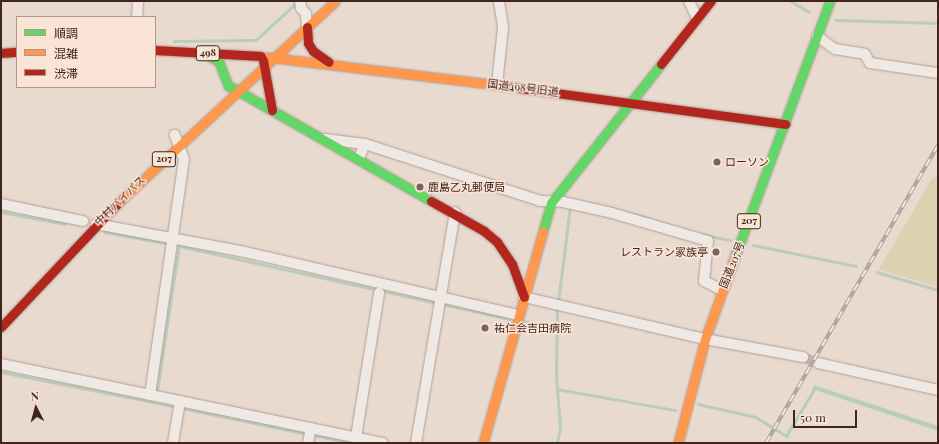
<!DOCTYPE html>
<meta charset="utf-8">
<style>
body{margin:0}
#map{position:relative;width:939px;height:444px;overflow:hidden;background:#e9dacf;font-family:"Playfair Display","Noto Sans JP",serif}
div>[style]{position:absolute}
.green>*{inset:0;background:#ddd1b0}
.water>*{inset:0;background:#bacdbc}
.stream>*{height:2.5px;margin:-1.25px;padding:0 1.25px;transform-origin:1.25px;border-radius:1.25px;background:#bacdbc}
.street-tunnel>*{height:10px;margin-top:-5px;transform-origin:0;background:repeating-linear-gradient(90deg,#c7b6ab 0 10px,transparent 0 15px)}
.roads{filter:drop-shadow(0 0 1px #af9f97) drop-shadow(0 0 1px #af9f97)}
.street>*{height:10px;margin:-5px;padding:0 5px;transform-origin:5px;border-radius:5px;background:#f0e8e2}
.fast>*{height:9px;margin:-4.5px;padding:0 4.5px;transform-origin:4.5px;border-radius:4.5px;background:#63d668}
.slow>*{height:9px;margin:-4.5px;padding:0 4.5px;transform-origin:4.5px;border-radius:4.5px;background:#ff974d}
.jam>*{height:9px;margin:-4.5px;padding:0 4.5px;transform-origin:4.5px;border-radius:4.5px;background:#b3261e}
.rail>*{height:4px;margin-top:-2px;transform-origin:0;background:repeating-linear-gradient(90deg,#fae4d5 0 8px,#b0a7a1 0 16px);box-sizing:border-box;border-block:1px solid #b0a7a1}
.dots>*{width:11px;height:11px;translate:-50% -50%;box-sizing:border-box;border:2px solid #fae4d5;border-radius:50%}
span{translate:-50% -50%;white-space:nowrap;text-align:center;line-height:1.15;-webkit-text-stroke:3px #fae4d5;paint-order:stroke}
.shield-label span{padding:1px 3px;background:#fae4d5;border:1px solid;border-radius:3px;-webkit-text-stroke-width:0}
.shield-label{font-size:10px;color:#40241d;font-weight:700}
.street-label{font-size:11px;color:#40241d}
.poi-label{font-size:11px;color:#40241d}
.left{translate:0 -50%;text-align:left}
.right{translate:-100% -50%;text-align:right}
.frame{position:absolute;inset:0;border:2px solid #40241d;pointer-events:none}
.legend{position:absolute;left:16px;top:16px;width:140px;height:72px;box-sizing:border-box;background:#fae4d5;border:1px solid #b0978b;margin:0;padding:5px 7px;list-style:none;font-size:12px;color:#40241d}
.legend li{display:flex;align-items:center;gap:8px;height:20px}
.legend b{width:20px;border:1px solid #b0978b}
.north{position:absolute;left:16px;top:388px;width:40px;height:40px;-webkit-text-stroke:3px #fae4d5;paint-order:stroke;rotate:354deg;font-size:11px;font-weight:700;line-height:16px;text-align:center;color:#40241d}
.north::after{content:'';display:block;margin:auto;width:14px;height:18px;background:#40241d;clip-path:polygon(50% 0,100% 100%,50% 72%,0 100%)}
.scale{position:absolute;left:793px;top:410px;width:64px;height:18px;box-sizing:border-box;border:2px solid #40241d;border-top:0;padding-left:5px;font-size:12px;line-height:14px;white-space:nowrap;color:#40241d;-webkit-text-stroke:3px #fae4d5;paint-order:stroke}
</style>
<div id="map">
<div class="green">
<div style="clip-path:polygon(933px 177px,938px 178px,938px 287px,879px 269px)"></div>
</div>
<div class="water">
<div style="clip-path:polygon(814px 385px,938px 426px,938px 431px,812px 389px)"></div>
</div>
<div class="stream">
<div style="left:791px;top:1px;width:21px;rotate:31deg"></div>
<div style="left:836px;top:20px;width:102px;rotate:1.7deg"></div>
<div style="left:174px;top:41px;width:82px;rotate:-0.7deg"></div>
<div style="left:256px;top:40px;width:53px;rotate:-42.7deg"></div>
<div style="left:606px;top:207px;width:43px;rotate:14.7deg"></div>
<div style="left:1px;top:212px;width:65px;rotate:10.6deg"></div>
<div style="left:105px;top:232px;width:66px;rotate:10.5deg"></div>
<div style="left:701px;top:234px;width:30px;rotate:12deg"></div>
<div style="left:175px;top:245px;width:268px;rotate:12.5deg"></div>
<div style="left:753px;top:245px;width:105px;rotate:11.5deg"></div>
<div style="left:877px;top:272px;width:64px;rotate:16.4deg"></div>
<div style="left:558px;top:303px;width:97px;rotate:-82.9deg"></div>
<div style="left:442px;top:304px;width:69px;rotate:12.6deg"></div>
<div style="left:523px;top:321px;width:35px;rotate:12deg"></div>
<div style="left:1px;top:372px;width:179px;rotate:11.2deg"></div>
<div style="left:557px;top:389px;width:120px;rotate:10.1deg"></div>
<div style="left:157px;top:391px;width:147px;rotate:-81.4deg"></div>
<div style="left:698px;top:404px;width:59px;rotate:12.6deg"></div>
<div style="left:756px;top:417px;width:36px;rotate:32deg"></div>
<div style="left:786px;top:436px;width:56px;rotate:-58.9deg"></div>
<div style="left:182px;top:408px;width:129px;rotate:11.7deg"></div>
<div style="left:313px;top:435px;width:42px;rotate:11deg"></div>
<div style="left:557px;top:443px;width:16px;rotate:-79deg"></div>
<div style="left:560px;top:427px;width:51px;rotate:-94.5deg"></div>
<div style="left:556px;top:376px;width:68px;rotate:-89.2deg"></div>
</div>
<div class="street-tunnel">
<div style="left:803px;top:357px;width:16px;rotate:22deg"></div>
</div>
<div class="roads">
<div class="street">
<div style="left:300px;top:1px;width:7px;rotate:82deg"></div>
<div style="left:301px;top:8px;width:8px;rotate:50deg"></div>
<div style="left:306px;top:14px;width:13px;rotate:86deg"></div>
<div style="left:689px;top:1px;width:19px;rotate:65deg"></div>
<div style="left:137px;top:17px;width:16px;rotate:-86deg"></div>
<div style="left:817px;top:36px;width:22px;rotate:36deg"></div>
<div style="left:835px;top:49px;width:30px;rotate:9deg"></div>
<div style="left:865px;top:54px;width:10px;rotate:61deg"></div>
<div style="left:870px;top:63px;width:69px;rotate:8.4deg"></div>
<div style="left:497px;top:85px;width:58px;rotate:-84.1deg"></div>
<div style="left:503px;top:27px;width:26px;rotate:-99deg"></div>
<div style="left:325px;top:139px;width:40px;rotate:7.1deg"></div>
<div style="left:359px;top:158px;width:15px;rotate:-67deg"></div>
<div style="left:365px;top:144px;width:184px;rotate:18deg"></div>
<div style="left:540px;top:201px;width:23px;rotate:2deg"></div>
<div style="left:563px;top:202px;width:50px;rotate:12.7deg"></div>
<div style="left:612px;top:213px;width:100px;rotate:16.3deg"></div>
<div style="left:708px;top:241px;width:40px;rotate:95.7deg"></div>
<div style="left:704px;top:281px;width:20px;rotate:27deg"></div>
<div style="left:1px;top:204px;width:84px;rotate:11.7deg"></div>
<div style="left:96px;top:224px;width:152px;rotate:10.6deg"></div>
<div style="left:245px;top:252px;width:280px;rotate:13deg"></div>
<div style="left:524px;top:297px;width:186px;rotate:13.1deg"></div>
<div style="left:705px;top:339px;width:100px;rotate:10.4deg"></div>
<div style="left:818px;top:363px;width:123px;rotate:12.7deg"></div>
<div style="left:1px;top:364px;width:390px;rotate:11.7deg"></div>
<div style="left:150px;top:395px;width:238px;rotate:-81.8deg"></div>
<div style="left:184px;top:159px;width:26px;rotate:-111deg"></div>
<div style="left:356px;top:437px;width:146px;rotate:-80.9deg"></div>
<div style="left:173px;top:443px;width:43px;rotate:-80.5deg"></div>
<div style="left:308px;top:443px;width:15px;rotate:-79deg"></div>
<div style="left:416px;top:443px;width:234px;rotate:-80.4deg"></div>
</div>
<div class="fast">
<div style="left:205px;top:53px;width:17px;rotate:33deg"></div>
<div style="left:219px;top:62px;width:26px;rotate:69deg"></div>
<div style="left:231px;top:87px;width:230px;rotate:29.7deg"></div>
<div style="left:543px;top:231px;width:29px;rotate:-74deg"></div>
<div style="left:551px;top:203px;width:177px;rotate:-51.6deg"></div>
<div style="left:735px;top:256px;width:272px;rotate:-69.6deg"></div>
</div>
<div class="slow">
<div style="left:267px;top:57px;width:232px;rotate:6.9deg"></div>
<div style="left:119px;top:202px;width:295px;rotate:-42.9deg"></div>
<div style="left:483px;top:443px;width:220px;rotate:-74.2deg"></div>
<div style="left:678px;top:443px;width:107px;rotate:-75.4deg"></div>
<div style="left:705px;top:339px;width:88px;rotate:-70.1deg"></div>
</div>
<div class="jam">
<div style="left:307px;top:27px;width:16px;rotate:86deg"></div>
<div style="left:308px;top:43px;width:9px;rotate:58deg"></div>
<div style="left:313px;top:51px;width:19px;rotate:35deg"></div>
<div style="left:155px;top:50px;width:106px;rotate:3.2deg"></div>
<div style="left:1px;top:53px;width:16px;rotate:-4deg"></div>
<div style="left:263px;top:60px;width:51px;rotate:79.8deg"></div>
<div style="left:661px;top:64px;width:80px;rotate:-51.6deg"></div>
<div style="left:497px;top:85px;width:291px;rotate:7.7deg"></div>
<div style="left:431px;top:201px;width:61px;rotate:29.5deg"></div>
<div style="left:484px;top:231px;width:17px;rotate:40deg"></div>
<div style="left:497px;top:242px;width:27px;rotate:56deg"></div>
<div style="left:512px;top:264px;width:35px;rotate:70deg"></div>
<div style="left:1px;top:327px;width:172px;rotate:-46.7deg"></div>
</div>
</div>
<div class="rail">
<div style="left:766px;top:443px;width:344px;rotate:-60deg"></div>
</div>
<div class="dots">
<div style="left:717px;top:162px;background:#7b645b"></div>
<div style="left:420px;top:187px;background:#7b645b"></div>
<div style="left:716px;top:252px;background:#7b645b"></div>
<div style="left:485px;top:328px;background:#7b645b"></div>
</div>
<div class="shield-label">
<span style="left:208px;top:53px">498</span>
<span style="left:164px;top:159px">207</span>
<span style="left:749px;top:221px">207</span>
</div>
<div class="street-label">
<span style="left:523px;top:88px;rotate:7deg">国道498号旧道</span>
<span style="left:120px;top:201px;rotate:-44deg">中村バイパス</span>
<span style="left:732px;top:265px;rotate:-68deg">国道207号</span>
</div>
<div class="poi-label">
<span class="left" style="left:725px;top:162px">ローソン</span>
<span class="left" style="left:428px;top:187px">鹿島乙丸郵便局</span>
<span class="right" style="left:708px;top:252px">レストラン家族亭</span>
<span class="left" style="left:494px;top:328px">祐仁会吉田病院</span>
</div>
<div class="frame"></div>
<ul class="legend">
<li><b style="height:5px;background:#63d668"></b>順調</li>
<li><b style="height:5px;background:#ff974d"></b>混雑</li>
<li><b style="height:5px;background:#b3261e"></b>渋滞</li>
</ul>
<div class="north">N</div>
<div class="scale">50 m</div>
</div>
